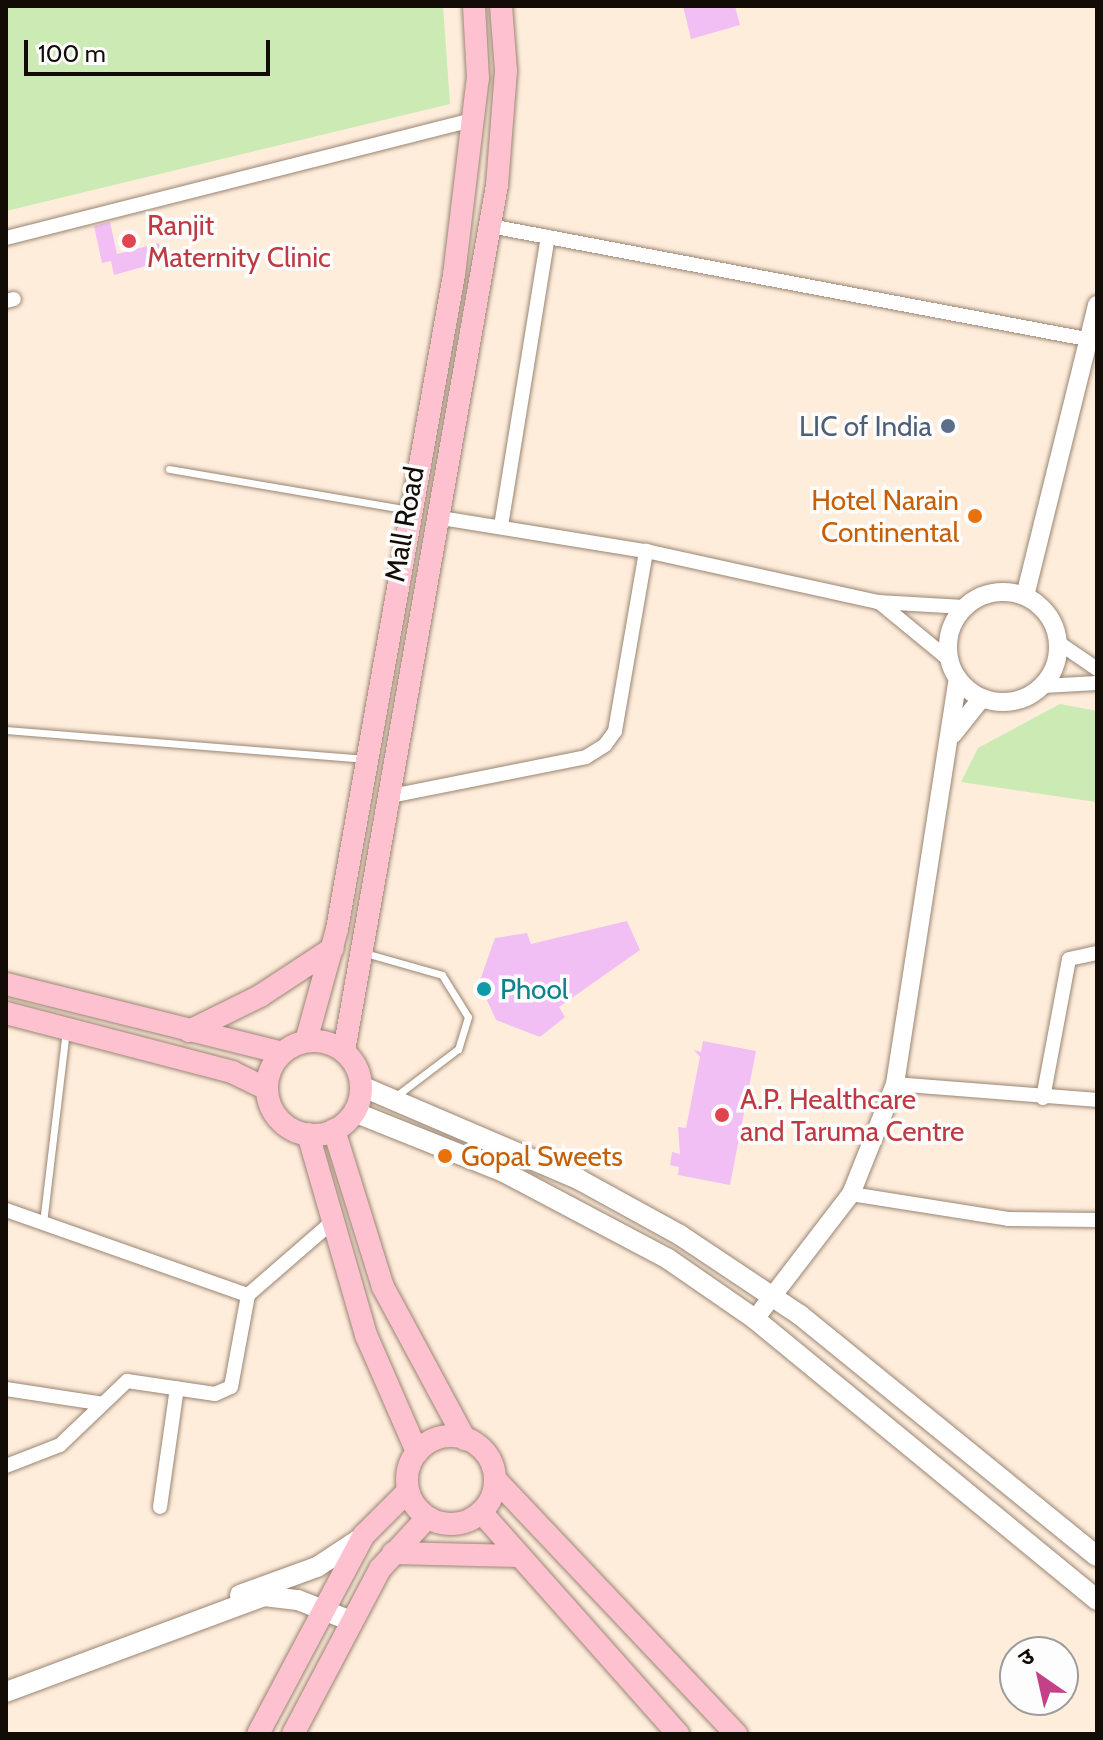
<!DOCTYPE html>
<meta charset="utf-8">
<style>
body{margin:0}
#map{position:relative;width:1103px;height:1740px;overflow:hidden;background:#ffeddc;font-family:Cabin,"Noto Sans Devanagari",sans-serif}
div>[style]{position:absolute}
.green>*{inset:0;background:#cceab3}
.building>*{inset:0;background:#f1bff4}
.roads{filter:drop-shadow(0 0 2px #998572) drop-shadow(0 0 2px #998572)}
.service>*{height:7px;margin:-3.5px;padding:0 3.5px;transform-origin:3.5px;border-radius:3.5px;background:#fff}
.minor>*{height:14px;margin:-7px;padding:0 7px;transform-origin:7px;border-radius:7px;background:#fff}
.tertiary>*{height:18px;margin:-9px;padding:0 9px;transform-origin:9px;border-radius:9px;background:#fff}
.tertiary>.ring{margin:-9px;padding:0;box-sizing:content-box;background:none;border:18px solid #fff;border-radius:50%}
.secondary>*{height:20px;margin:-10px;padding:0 10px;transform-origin:10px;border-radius:10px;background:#fff}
.primary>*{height:22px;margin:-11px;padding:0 11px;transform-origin:11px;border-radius:11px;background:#fec1d0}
.primary>.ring{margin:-11px;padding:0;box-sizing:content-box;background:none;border:22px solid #fec1d0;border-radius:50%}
.dots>*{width:22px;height:22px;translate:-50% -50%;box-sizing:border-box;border:4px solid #fdfdfd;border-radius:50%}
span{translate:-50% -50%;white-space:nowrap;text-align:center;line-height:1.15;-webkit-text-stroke:7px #fdfdfd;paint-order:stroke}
.health-label{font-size:28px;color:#be3a42}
.left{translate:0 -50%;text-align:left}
.service-label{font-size:28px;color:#4e5e75}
.right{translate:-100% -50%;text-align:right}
.food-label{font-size:28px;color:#c56008}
.street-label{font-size:28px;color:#130b05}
.culture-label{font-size:28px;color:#0d838f}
.frame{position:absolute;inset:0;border:8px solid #130b05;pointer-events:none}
.north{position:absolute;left:999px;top:1636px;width:80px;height:80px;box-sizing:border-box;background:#fdfdfd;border:2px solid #9f9c9a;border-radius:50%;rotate:326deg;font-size:22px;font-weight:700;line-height:32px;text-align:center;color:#130b05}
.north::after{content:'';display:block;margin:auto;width:28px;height:36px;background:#c44187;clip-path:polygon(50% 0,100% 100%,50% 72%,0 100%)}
.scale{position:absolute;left:24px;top:40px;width:246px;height:36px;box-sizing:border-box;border:4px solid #130b05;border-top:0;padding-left:10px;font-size:24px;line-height:28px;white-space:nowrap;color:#130b05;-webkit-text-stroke:6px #fdfdfd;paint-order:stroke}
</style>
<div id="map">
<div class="green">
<div style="clip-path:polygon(6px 6px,443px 6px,450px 104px,6px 211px)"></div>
<div style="clip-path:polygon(1060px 704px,1097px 711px,1096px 802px,961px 782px,978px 748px)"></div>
</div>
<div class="building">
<div style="clip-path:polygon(683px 6px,735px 6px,740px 25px,691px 39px)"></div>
<div style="clip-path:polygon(110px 222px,117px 254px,159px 243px,164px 261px,114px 275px,111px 261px,102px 263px,94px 226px)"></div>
<div style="clip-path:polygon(627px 921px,640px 950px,559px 1007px,565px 1017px,540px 1037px,496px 1020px,479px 983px,495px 938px,527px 933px,531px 944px)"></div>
<div style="clip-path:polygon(703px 1041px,756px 1051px,730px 1185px,678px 1175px,679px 1167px,670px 1165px,672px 1152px,680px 1154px,678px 1127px,686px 1128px,700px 1057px,694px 1050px,701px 1052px)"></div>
</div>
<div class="roads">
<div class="service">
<div style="left:169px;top:469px;width:243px;rotate:9.7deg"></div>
<div style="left:6px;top:730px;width:361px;rotate:4.6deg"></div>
<div style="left:365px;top:953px;width:80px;rotate:15.9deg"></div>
<div style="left:442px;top:975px;width:49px;rotate:58.2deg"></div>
<div style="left:468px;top:1017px;width:34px;rotate:107deg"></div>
<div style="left:458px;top:1049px;width:78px;rotate:142.8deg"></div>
<div style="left:43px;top:1223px;width:193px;rotate:-83.2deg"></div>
</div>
<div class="minor">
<div style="left:490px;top:226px;width:618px;rotate:10.73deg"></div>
<div style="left:6px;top:238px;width:484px;rotate:-14.2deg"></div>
<div style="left:6px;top:301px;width:8px;rotate:-14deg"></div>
<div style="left:435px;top:517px;width:214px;rotate:9.2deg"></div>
<div style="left:646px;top:551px;width:238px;rotate:12.4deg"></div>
<div style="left:878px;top:602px;width:86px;rotate:3.3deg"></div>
<div style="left:501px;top:526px;width:293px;rotate:-80.8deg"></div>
<div style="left:879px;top:602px;width:88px;rotate:39.5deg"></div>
<div style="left:1059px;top:643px;width:46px;rotate:34.4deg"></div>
<div style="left:1043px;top:686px;width:54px;rotate:-3.2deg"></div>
<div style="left:386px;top:797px;width:204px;rotate:-11.3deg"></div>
<div style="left:586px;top:757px;width:22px;rotate:-32deg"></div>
<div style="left:605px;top:745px;width:17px;rotate:-54deg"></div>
<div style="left:615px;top:731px;width:183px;rotate:-80.2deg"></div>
<div style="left:895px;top:1084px;width:203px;rotate:4.5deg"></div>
<div style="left:1043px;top:1098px;width:141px;rotate:-79.4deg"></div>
<div style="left:1069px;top:959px;width:29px;rotate:-12deg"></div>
<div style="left:851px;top:1194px;width:159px;rotate:9deg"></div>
<div style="left:1008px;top:1219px;width:89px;rotate:0.6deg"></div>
<div style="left:6px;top:1210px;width:256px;rotate:19.4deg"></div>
<div style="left:6px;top:1389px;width:94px;rotate:8.6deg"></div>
<div style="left:6px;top:1466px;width:58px;rotate:-21.3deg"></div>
<div style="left:60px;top:1445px;width:93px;rotate:-43.7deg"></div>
<div style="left:127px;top:1381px;width:89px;rotate:8.4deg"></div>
<div style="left:215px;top:1394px;width:17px;rotate:-24deg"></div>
<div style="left:231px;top:1387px;width:94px;rotate:-79.5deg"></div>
<div style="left:248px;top:1295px;width:111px;rotate:-41deg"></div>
<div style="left:160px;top:1507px;width:120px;rotate:-81.9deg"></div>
</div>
<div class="tertiary">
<div class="ring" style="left:948px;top:592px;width:92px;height:92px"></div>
<div style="left:1025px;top:596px;width:300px;rotate:-76.1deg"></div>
<div style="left:953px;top:734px;width:45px;rotate:-51.3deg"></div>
<div style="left:755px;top:1319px;width:158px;rotate:-52.5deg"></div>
<div style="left:851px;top:1194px;width:118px;rotate:-68.2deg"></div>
<div style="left:895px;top:1084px;width:410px;rotate:-81.2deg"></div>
</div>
<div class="secondary">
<div style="left:361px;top:1086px;width:238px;rotate:23.2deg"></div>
<div style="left:580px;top:1180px;width:114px;rotate:28.8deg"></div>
<div style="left:680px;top:1235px;width:144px;rotate:33.7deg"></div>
<div style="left:800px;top:1315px;width:382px;rotate:39.1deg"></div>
<div style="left:354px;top:1112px;width:162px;rotate:21.8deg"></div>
<div style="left:504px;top:1172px;width:186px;rotate:27.9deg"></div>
<div style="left:668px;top:1259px;width:106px;rotate:34.6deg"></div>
<div style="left:755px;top:1319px;width:443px;rotate:39.4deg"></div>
<div style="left:240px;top:1595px;width:82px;rotate:-20deg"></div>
<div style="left:317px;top:1567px;width:53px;rotate:-33.4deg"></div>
<div style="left:6px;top:1692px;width:275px;rotate:-20.4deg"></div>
<div style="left:264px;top:1596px;width:34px;rotate:7deg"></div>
<div style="left:298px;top:1600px;width:57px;rotate:21.6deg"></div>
</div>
<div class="primary">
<div style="left:6px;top:984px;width:284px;rotate:14deg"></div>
<div style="left:6px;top:1013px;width:234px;rotate:14.6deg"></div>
<div style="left:232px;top:1072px;width:39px;rotate:26deg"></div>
<div style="left:189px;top:1031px;width:79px;rotate:-26.2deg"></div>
<div style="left:260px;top:996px;width:87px;rotate:-33.3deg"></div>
<div style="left:306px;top:1041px;width:116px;rotate:-74.5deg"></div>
<div style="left:337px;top:929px;width:664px;rotate:-79.86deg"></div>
<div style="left:454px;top:275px;width:198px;rotate:-83.1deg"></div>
<div style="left:478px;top:78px;width:72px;rotate:-93.2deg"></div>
<div class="ring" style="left:267px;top:1041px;width:72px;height:72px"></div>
<div style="left:344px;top:1051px;width:879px;rotate:-79.98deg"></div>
<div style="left:497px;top:185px;width:114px;rotate:-85.5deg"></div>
<div style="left:506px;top:71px;width:65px;rotate:-94.4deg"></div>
<div style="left:334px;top:1130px;width:164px;rotate:72.7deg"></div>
<div style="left:383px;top:1287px;width:173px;rotate:61.7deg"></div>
<div style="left:308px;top:1134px;width:209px;rotate:73.9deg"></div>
<div style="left:366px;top:1335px;width:128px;rotate:66.4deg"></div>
<div class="ring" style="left:407px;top:1436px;width:66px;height:66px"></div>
<div style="left:495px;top:1479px;width:351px;rotate:46.6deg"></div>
<div style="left:481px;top:1512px;width:297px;rotate:48.4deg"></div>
<div style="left:393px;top:1553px;width:124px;rotate:1.4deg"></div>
<div style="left:258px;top:1734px;width:225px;rotate:-62deg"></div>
<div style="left:364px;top:1535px;width:62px;rotate:-45deg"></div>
<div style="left:293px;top:1734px;width:187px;rotate:-62.2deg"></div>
<div style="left:380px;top:1569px;width:68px;rotate:-47.4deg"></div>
</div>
</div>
<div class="dots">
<div style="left:129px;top:241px;background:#e0444e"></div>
<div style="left:948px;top:426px;background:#5c6f8a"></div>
<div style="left:975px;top:516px;background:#e8710a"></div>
<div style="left:484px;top:989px;background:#0f9aa8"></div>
<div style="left:722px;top:1115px;background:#e0444e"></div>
<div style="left:445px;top:1156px;background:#e8710a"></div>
</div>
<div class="health-label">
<span class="left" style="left:147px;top:241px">Ranjit<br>Maternity Clinic</span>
<span class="left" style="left:740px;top:1115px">A.P. Healthcare<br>and Taruma Centre</span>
</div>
<div class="service-label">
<span class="right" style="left:932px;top:426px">LIC of India</span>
</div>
<div class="food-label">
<span class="right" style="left:959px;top:516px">Hotel Narain<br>Continental</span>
<span class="left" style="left:461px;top:1156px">Gopal Sweets</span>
</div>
<div class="street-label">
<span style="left:404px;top:524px;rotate:-80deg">Mall Road</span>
</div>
<div class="culture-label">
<span class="left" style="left:500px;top:989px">Phool</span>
</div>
<div class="frame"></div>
<div class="north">उ</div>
<div class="scale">100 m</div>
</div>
